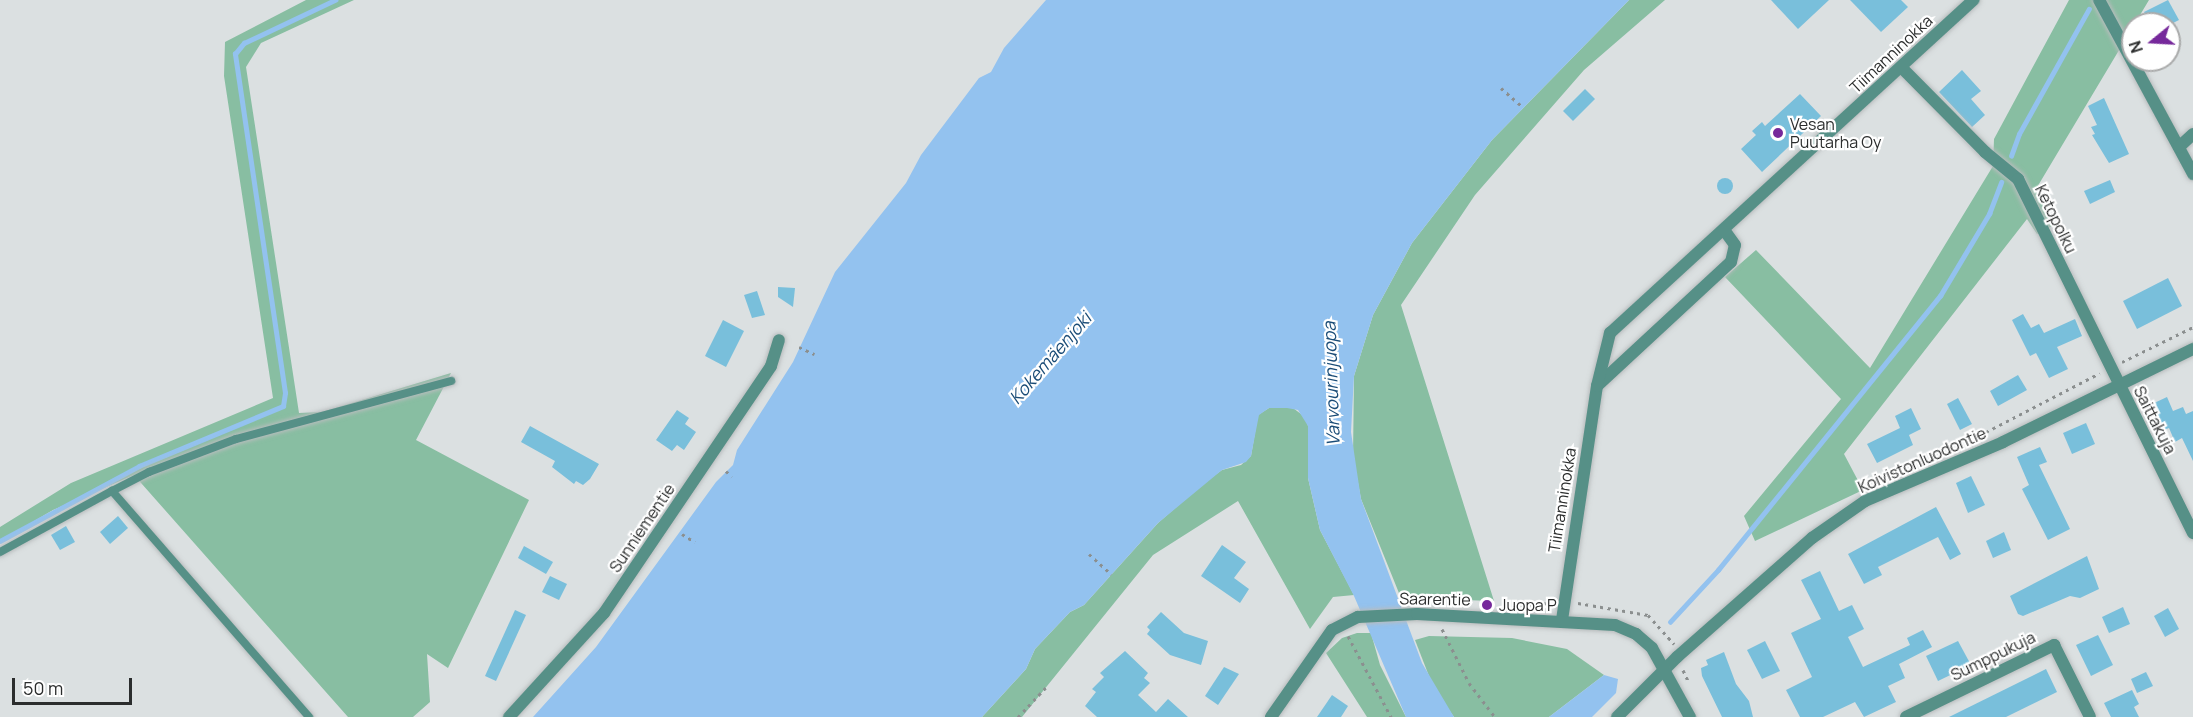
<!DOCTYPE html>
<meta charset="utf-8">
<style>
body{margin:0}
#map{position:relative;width:2193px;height:717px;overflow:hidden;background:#dbe0e1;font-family:Manrope,sans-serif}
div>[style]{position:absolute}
.green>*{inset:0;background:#88bea2}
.water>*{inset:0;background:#93c2ef}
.stream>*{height:4.5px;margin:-2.25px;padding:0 2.25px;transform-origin:2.25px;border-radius:2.25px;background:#93c2ef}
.building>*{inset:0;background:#79bfdb}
.round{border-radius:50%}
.path>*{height:3px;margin-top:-1.5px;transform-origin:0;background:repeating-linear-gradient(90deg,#8b8f8f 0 3px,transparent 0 7.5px)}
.roads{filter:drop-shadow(0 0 2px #b8bcbd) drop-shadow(0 0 2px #b8bcbd)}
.service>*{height:8px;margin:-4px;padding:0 4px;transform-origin:4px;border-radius:4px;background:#569087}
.minor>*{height:12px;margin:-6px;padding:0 6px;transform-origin:6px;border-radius:6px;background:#569087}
.tertiary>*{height:12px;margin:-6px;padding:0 6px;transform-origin:6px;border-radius:6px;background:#569087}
.dots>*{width:16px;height:16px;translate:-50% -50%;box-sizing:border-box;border:3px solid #fff;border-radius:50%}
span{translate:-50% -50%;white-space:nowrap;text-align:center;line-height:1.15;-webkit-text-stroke:4.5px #fff;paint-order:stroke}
.street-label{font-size:16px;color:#2b2d2d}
.poi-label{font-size:16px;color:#2b2d2d}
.left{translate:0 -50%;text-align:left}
.water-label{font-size:18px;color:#1a4c77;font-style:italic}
.north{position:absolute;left:2121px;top:12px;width:60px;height:60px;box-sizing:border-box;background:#fff;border:2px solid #aaabab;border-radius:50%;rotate:252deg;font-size:16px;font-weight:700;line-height:24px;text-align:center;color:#2b2d2d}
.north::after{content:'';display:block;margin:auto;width:21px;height:27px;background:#76299b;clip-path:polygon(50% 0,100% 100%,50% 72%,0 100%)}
.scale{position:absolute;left:12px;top:678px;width:120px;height:27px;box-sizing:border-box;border:3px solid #2b2d2d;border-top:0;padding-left:8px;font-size:18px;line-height:21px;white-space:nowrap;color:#2b2d2d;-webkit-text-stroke:4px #fff;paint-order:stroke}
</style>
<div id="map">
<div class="green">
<div style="clip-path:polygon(306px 0,354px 0,261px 43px,246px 67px,299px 413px,322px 412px,451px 373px,416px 440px,529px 500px,448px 668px,427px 654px,430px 702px,413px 717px,348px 717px,134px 475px,53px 510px,0 541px,0 527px,71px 483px,273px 398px,224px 76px,225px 42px)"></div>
<div style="clip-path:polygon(1629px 0,1665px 0,1584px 70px,1475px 195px,1401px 305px,1494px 601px,1401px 598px,1361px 499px,1353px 456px,1354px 376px,1373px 315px,1412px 243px,1492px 140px)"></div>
<div style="clip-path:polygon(2069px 0,2149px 0,2036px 189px,2054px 225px,2037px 234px,2027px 219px,1844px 454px,1863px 490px,1755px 541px,1744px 516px,1841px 399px,1725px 277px,1756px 250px,1870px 368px,1993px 166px,1994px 139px)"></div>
<div style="clip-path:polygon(1269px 408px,1293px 408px,1305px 417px,1308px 426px,1308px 478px,1320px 530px,1354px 595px,1333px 597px,1310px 629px,1238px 501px,1153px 555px,1022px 717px,982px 717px,1026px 669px,1035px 649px,1070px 612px,1084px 605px,1158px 523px,1204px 483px,1222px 470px,1241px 465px,1251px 456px,1258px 415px)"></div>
<div style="clip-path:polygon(1357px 633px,1371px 633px,1380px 665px,1406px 717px,1367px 717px,1326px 653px,1342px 638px)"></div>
<div style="clip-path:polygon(1429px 636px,1512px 638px,1567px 649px,1604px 675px,1549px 717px,1454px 717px,1434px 689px,1415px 640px)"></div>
</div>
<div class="water">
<div style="clip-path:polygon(1046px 0,1629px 0,1492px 140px,1412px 243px,1373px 315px,1354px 376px,1351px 432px,1361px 499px,1422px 663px,1454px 717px,1406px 717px,1354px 596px,1320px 530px,1308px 478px,1308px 426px,1298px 410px,1287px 408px,1269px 408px,1259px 415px,1251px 456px,1246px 462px,1222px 470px,1158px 523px,1084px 605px,1070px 612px,1035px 649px,1026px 669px,982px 717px,533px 717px,596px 647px,716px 482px,733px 465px,737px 450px,793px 362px,835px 272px,906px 183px,921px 155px,979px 78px,991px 72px,1004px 48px)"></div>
<div style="clip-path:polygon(1604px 675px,1618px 679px,1616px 693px,1592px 717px,1549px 717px)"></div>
</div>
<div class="stream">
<div style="left:2011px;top:156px;width:23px;rotate:-70deg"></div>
<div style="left:2019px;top:134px;width:143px;rotate:-60.8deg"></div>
<div style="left:0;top:541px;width:158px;rotate:-28.3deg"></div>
<div style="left:139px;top:466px;width:156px;rotate:-22.6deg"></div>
<div style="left:283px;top:406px;width:13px;rotate:-81deg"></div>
<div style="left:285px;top:393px;width:343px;rotate:-98.4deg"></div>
<div style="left:235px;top:54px;width:14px;rotate:-51deg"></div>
<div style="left:244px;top:43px;width:101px;rotate:-25.3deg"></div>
<div style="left:1670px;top:622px;width:71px;rotate:-47.3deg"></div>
<div style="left:1718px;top:570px;width:353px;rotate:-51deg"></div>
<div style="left:1940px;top:296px;width:96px;rotate:-59.1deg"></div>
<div style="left:1989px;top:214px;width:34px;rotate:-69deg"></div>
</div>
<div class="building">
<div style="clip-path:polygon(1771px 0,1829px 0,1798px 29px)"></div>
<div style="clip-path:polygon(1850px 0,1901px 0,1908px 7px,1881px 32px)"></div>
<div style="clip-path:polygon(2168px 0,2179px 20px,2171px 24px,2151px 24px,2144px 12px)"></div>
<div style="clip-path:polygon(1962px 70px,1981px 91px,1971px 99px,1985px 115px,1972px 127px,1939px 92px)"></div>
<div style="clip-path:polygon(1585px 89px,1595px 99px,1573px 121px,1563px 111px)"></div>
<div style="clip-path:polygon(1800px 94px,1821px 116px,1762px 172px,1741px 149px,1756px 135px,1752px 131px,1762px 122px,1765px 126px)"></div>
<div style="clip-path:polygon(2104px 98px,2129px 154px,2109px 163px,2092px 135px,2095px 134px,2091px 127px,2097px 125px,2088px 106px)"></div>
<div class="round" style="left:1717px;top:178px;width:16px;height:16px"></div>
<div style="clip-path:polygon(2110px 180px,2115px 192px,2090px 204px,2084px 191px)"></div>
<div style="clip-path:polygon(2168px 278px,2182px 306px,2137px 329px,2123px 301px)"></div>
<div style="clip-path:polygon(778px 287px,795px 288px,793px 307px,778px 297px)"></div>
<div style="clip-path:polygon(757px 291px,765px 315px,752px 318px,744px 295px)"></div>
<div style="clip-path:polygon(2023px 314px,2031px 328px,2039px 324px,2044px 333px,2075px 319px,2082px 336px,2057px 347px,2068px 369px,2049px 378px,2036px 353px,2030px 356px,2012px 320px)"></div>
<div style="clip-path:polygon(723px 320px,744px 331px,726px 367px,705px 356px)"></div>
<div style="clip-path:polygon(2018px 375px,2027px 390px,1998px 406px,1990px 391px)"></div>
<div style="clip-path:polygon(2167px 397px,2173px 411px,2183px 407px,2186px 414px,2193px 411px,2193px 461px,2182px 438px,2175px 442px,2169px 428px,2164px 430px,2152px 404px)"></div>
<div style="clip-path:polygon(1958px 398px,1972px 424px,1960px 430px,1947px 404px)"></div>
<div style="clip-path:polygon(1911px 408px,1921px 429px,1909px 435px,1913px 445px,1877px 463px,1867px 444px,1900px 428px,1895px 416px)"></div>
<div style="clip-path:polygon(677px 410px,689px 418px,685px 424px,696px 432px,684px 450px,677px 445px,672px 451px,656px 440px)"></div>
<div style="clip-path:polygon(2086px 423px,2095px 444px,2072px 454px,2063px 433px)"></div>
<div style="clip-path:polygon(530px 426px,599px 464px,590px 479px,583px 485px,576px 481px,574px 484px,552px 467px,555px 461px,521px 442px)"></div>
<div style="clip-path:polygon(2040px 447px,2047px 462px,2039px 465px,2070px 529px,2048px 540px,2022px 489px,2029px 485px,2017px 457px)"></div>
<div style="clip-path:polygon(1971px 476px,1985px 505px,1968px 513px,1956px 483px)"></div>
<div style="clip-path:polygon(1936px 507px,1961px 554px,1950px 560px,1938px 537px,1878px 567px,1882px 575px,1864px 584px,1848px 554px)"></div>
<div style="clip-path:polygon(118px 516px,128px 528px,110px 544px,100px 532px)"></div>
<div style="clip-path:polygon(66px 526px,75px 542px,60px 550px,51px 535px)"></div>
<div style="clip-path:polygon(2004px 532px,2011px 550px,1993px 558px,1986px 541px)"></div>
<div style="clip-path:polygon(1222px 545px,1246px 562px,1234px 578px,1249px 589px,1240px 603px,1201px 576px)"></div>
<div style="clip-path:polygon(524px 546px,553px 562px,546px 574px,518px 558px)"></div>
<div style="clip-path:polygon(2087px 556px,2099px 589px,2080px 598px,2070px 596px,2023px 616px,2018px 614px,2010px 596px)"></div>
<div style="clip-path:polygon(1820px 571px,1839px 611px,1852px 605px,1864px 629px,1848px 637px,1863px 667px,1910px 645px,1907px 638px,1923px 630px,1932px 647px,1899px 664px,1905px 678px,1888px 686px,1896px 702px,1864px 717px,1855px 702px,1823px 717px,1800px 717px,1786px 690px,1812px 677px,1791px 633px,1821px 619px,1801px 580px)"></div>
<div style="clip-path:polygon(550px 576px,567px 584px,559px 600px,542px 592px)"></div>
<div style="clip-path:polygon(2123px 607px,2130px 624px,2109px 633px,2102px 617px)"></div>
<div style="clip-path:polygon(2168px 608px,2179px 629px,2165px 637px,2154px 616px)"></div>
<div style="clip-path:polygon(515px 610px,526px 615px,496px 681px,485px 676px)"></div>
<div style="clip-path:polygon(1161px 612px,1184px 633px,1208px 641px,1201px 665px,1170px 655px,1147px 634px,1150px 630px,1147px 627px)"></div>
<div style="clip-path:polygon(2098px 635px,2113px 665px,2091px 676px,2076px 645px)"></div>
<div style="clip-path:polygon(1765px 641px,1780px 671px,1762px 679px,1747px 650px)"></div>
<div style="clip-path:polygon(1958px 641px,1971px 665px,1938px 681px,1926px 656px)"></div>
<div style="clip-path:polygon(1125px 651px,1148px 673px,1144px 678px,1150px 683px,1138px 695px,1156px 712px,1168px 699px,1188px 717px,1097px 717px,1085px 706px,1096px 692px,1092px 689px,1104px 677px,1100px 673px)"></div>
<div style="clip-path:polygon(1724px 652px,1736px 684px,1749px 701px,1753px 717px,1722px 717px,1702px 676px,1701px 668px,1708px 665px,1706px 660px)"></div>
<div style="clip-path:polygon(1224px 667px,1239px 674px,1218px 705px,1205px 696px)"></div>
<div style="clip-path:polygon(2046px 669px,2057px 692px,2006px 717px,1949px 717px)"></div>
<div style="clip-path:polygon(2146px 672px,2153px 686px,2137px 693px,2131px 679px)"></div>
<div style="clip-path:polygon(2132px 690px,2139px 704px,2134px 707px,2139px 717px,2111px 717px,2104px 703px)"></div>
<div style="clip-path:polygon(1332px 695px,1348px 706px,1341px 717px,1317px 717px)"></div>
</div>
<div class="path">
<div style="left:1501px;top:88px;width:29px;rotate:41deg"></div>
<div style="left:799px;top:347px;width:17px;rotate:25deg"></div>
<div style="left:2122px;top:362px;width:79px;rotate:-26.2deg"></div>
<div style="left:1986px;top:432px;width:128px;rotate:-27.4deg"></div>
<div style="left:726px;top:471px;width:8px;rotate:45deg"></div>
<div style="left:682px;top:534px;width:15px;rotate:32deg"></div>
<div style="left:1089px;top:554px;width:30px;rotate:42deg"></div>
<div style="left:1578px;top:603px;width:71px;rotate:9.7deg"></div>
<div style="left:1648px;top:615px;width:39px;rotate:48deg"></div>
<div style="left:1521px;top:605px;width:30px;rotate:-4deg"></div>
<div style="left:1442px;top:629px;width:60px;rotate:63.4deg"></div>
<div style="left:1469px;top:683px;width:43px;rotate:52.6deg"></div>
<div style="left:1348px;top:636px;width:92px;rotate:62deg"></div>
<div style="left:1683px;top:670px;width:14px;rotate:65deg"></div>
<div style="left:1018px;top:717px;width:44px;rotate:-46.8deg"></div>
</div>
<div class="roads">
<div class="service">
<div style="left:112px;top:491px;width:42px;rotate:-27.2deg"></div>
<div style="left:149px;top:472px;width:93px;rotate:-20.8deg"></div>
<div style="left:236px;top:439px;width:223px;rotate:-15.1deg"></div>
<div style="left:0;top:552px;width:128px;rotate:-28.6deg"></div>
<div style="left:112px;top:491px;width:300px;rotate:48.9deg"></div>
</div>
<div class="minor">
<div style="left:2099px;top:0;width:198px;rotate:61.6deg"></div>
<div style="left:1901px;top:67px;width:120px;rotate:45.3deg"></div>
<div style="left:1985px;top:152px;width:43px;rotate:39.3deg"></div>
<div style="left:2018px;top:179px;width:395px;rotate:63.7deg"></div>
<div style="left:2179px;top:147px;width:19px;rotate:-43deg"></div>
<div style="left:1598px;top:385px;width:181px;rotate:-42.8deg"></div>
<div style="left:1731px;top:262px;width:17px;rotate:-77deg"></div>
<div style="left:1735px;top:245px;width:19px;rotate:-126deg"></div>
<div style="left:1562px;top:620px;width:237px;rotate:-81.5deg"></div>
<div style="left:1597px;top:386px;width:55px;rotate:-76.2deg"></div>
<div style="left:1610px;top:333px;width:493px;rotate:-42.5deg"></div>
<div style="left:509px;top:717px;width:141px;rotate:-47.6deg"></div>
<div style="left:604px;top:613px;width:298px;rotate:-55.9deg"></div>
<div style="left:771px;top:366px;width:27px;rotate:-73deg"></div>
<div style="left:1617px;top:717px;width:85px;rotate:-45deg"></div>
<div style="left:1677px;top:657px;width:180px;rotate:-41.4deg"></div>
<div style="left:1812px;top:538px;width:65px;rotate:-34.9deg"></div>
<div style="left:1865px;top:501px;width:150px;rotate:-23.1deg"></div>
<div style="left:2003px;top:442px;width:212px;rotate:-26.1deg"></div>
<div style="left:1906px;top:717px;width:165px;rotate:-25.9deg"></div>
<div style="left:2054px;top:645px;width:80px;rotate:63.4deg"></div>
</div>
<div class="tertiary">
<div style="left:1271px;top:717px;width:106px;rotate:-55deg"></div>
<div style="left:1332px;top:630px;width:29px;rotate:-27deg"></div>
<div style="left:1358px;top:617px;width:59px;rotate:-2.9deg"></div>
<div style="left:1417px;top:614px;width:198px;rotate:3.2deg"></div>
<div style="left:1615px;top:625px;width:23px;rotate:23deg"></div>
<div style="left:1636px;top:634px;width:21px;rotate:41deg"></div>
<div style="left:1652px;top:648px;width:79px;rotate:61.2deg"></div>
</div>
</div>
<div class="dots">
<div style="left:1778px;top:133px;background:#76299b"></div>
<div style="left:1487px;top:605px;background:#76299b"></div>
</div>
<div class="street-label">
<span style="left:1891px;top:54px;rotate:-43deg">Tiimanninokka</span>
<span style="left:2056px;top:219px;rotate:64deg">Ketopolku</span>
<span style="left:2155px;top:420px;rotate:63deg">Saittakuja</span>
<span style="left:1922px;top:460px;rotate:-24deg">Koivistonluodontie</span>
<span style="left:1562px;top:500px;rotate:-81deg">Tiimanninokka</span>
<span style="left:642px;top:528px;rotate:-56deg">Sunniementie</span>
<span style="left:1435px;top:599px;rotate:1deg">Saarentie</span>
<span style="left:1993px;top:656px;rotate:-26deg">Sumppukuja</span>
</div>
<div class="poi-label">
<span class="left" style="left:1790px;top:133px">Vesan<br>Puutarha Oy</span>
<span class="left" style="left:1499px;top:605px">Juopa P</span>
</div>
<div class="water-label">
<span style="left:1050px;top:358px;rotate:-49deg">Kokemäenjoki</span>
<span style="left:1331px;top:384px;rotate:-92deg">Varvourinjuopa</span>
</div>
<div class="north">N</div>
<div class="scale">50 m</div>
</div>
